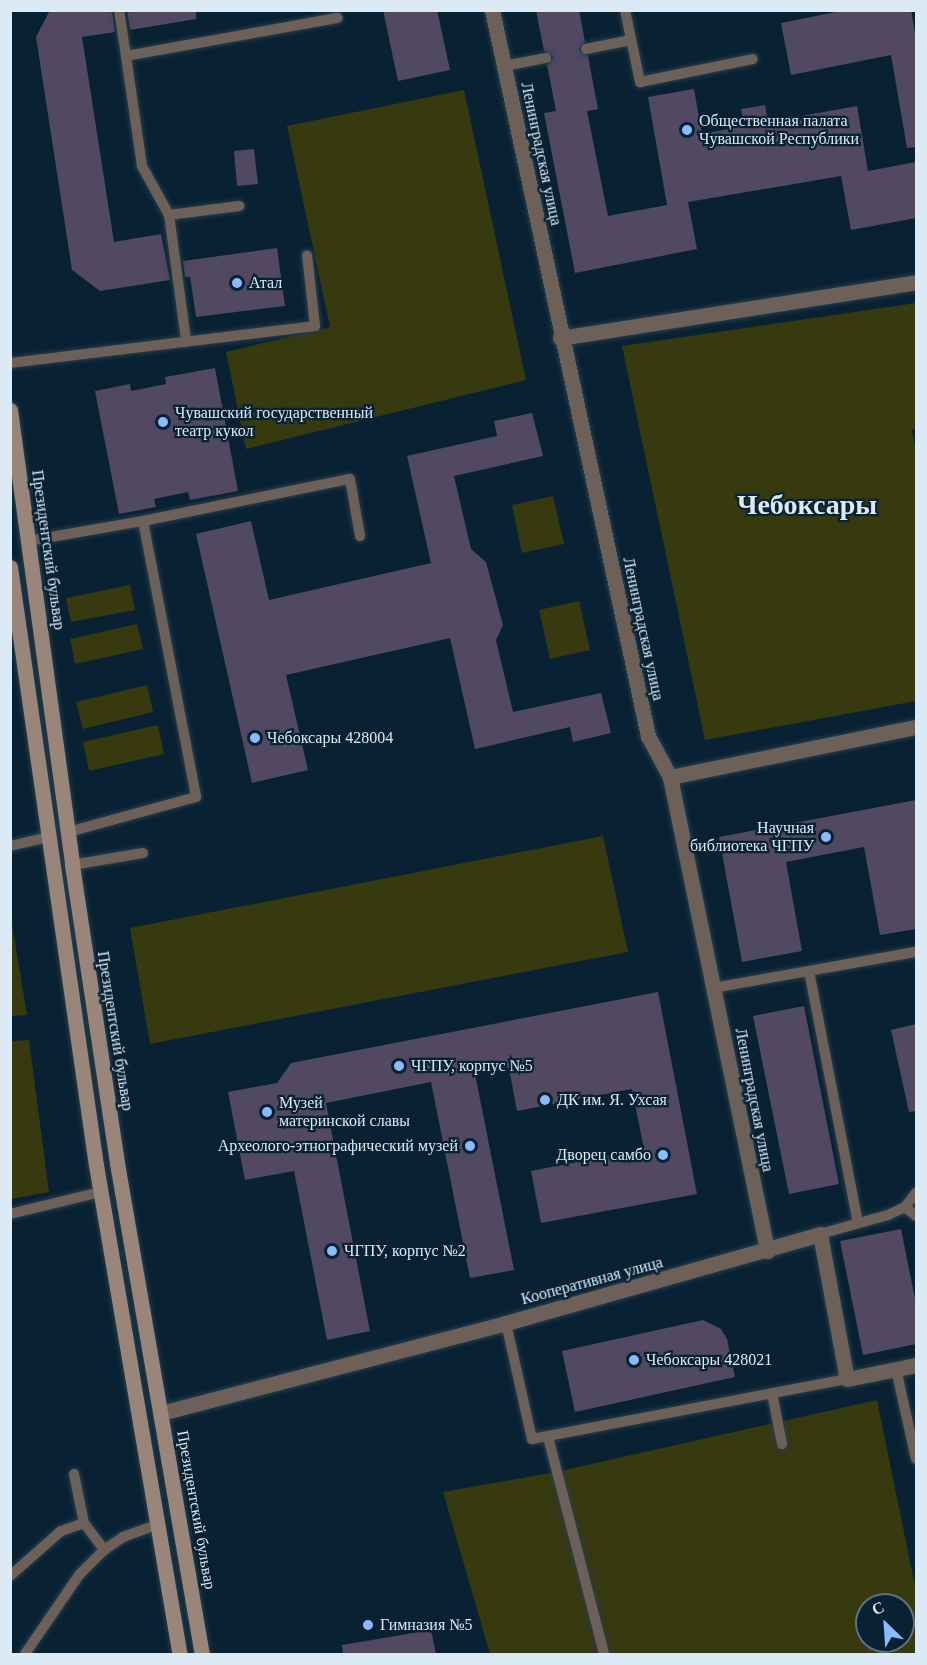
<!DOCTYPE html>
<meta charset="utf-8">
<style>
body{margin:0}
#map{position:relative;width:927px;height:1665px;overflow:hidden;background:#092233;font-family:Georgia,serif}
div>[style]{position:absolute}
.green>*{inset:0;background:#37390f}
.building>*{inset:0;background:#514862}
.roads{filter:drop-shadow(0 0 2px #263e4e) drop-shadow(0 0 2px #263e4e)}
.service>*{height:10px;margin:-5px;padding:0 5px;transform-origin:5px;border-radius:5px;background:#6d6059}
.minor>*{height:15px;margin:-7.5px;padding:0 7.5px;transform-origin:7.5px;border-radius:7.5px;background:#6d6059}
.secondary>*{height:15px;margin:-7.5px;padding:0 7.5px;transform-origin:7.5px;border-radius:7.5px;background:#998579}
.dots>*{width:16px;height:16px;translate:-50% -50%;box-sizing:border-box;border:3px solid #092233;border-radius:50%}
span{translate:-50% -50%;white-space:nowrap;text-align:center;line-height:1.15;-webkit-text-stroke:4.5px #092233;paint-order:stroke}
.poi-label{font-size:16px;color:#dbeaf5}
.left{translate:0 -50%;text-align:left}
.right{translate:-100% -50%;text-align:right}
.street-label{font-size:16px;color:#dbeaf5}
.town-label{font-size:28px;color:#dbeaf5;font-weight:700}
.frame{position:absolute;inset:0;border:12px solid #dbeaf5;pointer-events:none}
.north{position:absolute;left:855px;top:1593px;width:60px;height:60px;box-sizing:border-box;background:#092233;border:2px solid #5d7281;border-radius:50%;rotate:335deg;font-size:16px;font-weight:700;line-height:24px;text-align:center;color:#dbeaf5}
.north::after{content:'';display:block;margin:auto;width:21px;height:27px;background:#89bafc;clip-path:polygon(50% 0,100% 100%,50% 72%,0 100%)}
</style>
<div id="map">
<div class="green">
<div style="clip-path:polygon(464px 90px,526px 380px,246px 449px,226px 352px,330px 327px,287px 126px)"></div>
<div style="clip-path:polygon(916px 303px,916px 429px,912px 430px,916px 451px,916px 701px,705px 740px,622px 346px)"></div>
<div style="clip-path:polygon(553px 496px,564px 544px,522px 553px,512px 505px)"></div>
<div style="clip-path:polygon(130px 585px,135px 610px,71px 622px,66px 598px)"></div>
<div style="clip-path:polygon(579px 601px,590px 650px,550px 659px,539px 610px)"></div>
<div style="clip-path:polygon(137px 624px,143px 649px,75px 664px,70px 639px)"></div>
<div style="clip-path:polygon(147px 685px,153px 712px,83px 729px,76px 702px)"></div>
<div style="clip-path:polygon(158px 725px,164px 754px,89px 771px,83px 742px)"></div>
<div style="clip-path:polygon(603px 836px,628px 952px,150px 1044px,130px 928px)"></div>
<div style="clip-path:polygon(10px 912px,27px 1015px,11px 1016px,10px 1016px)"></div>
<div style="clip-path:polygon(29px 1040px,49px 1192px,11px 1199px,11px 1041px)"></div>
<div style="clip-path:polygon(evenodd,877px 1400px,916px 1591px,916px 1654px,490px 1654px,443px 1492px,556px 1472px,877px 1400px,867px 1605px,903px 1605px,903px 1641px,867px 1641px,867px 1605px)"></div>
</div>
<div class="building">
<div style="clip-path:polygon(50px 10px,112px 10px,115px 32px,82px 37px,114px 242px,161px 234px,170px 280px,100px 291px,72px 270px,36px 37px)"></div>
<div style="clip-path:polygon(127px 10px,196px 10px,196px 19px,130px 30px)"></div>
<div style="clip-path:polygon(383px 10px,437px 10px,450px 70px,398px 81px)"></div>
<div style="clip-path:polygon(536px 10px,579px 10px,585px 42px,579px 50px,588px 56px,598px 109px,587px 111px,608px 216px,667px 205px,648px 97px,694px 89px,702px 134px,744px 126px,741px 109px,765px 105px,768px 122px,857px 106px,868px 171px,916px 162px,916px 218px,851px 230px,841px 176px,688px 202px,697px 249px,575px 273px,544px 113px,556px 111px,547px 65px,553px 57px,544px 51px)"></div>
<div style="clip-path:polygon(846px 10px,911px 10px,916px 38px,916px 147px,907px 148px,891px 55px,791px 75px,781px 23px)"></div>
<div style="clip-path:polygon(254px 149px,258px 184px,237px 186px,234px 151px)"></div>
<div style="clip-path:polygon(277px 248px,285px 306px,196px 317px,190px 277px,185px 277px,183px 261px)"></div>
<div style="clip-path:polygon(215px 368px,238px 491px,190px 500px,188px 492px,154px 499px,156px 507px,119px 514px,95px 391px,130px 384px,131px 391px,166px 384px,165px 377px)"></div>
<div style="clip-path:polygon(532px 413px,543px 456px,454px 476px,471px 549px,486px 562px,503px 625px,496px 640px,513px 712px,601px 693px,611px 733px,573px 742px,570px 727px,475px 749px,450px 638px,286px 675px,308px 770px,252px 783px,196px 534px,251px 521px,269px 600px,431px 563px,407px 456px,497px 436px,494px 421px)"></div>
<div style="clip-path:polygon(916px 800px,916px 929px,880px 935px,864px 847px,786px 862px,802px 951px,742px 962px,719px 837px)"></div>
<div style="clip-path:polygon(658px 992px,697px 1194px,541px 1223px,531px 1171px,644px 1149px,632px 1089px,517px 1111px,509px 1068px,475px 1074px,514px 1270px,470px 1278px,431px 1082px,326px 1103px,370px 1331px,327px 1340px,294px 1171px,245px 1180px,228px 1092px,277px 1083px,291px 1063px)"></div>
<div style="clip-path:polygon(804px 1006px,839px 1184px,789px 1194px,753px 1016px)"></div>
<div style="clip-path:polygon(916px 1024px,916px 1111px,909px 1112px,891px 1030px)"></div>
<div style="clip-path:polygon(901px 1229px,916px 1304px,916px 1344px,863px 1355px,840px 1241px)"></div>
<div style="clip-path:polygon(703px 1320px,721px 1329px,727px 1339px,735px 1377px,575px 1412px,562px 1351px)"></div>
<div style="clip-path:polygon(431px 1630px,436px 1654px,343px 1654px,342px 1645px)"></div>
</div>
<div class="roads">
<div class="service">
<div style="left:119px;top:10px;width:47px;rotate:81.3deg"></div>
<div style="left:625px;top:10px;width:74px;rotate:78.2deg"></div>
<div style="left:640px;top:82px;width:115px;rotate:-11.5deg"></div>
<div style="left:586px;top:49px;width:46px;rotate:-11.3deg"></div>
<div style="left:504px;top:66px;width:43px;rotate:-10.8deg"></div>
<div style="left:169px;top:215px;width:71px;rotate:-7.3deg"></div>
<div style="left:186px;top:340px;width:126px;rotate:-97.7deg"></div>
<div style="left:169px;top:215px;width:56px;rotate:-118.9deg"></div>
<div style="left:142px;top:166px;width:111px;rotate:-98.3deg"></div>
<div style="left:126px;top:56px;width:215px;rotate:-10.2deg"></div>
<div style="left:10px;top:363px;width:307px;rotate:-6.9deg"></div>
<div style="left:315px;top:326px;width:71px;rotate:-96.4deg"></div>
<div style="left:143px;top:521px;width:211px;rotate:-11.5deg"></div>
<div style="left:350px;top:479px;width:58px;rotate:80deg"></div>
<div style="left:28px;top:541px;width:117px;rotate:-9.9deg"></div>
<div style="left:143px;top:521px;width:281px;rotate:79.1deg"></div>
<div style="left:196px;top:797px;width:133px;rotate:164.7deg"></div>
<div style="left:10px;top:846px;width:39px;rotate:-13deg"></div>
<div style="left:72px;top:865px;width:72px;rotate:-9.6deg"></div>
<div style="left:809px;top:971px;width:256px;rotate:79deg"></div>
<div style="left:713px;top:988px;width:206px;rotate:-10.1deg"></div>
<div style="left:905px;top:1207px;width:14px;rotate:39deg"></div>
<div style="left:10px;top:1214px;width:93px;rotate:-13.7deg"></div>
<div style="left:820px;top:1234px;width:71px;rotate:-15.6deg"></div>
<div style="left:888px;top:1215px;width:19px;rotate:-25deg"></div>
<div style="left:905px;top:1207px;width:18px;rotate:-52deg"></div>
<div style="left:506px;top:1323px;width:119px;rotate:77.4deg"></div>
<div style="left:532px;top:1439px;width:321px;rotate:-10.8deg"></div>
<div style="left:896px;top:1369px;width:92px;rotate:77.5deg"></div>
<div style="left:772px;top:1393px;width:52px;rotate:78.9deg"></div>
<div style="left:548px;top:1437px;width:224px;rotate:75.5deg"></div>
<div style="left:74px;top:1474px;width:50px;rotate:78.5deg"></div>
<div style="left:84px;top:1523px;width:34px;rotate:53deg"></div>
<div style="left:10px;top:1576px;width:68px;rotate:-41.4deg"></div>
<div style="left:61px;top:1531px;width:24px;rotate:-19deg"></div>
<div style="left:25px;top:1654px;width:96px;rotate:-55.6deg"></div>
<div style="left:79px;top:1575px;width:35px;rotate:-45deg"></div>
<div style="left:104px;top:1550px;width:23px;rotate:-34deg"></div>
<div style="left:123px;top:1537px;width:37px;rotate:-20deg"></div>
</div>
<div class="minor">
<div style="left:492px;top:10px;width:743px;rotate:77.87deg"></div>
<div style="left:648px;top:736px;width:47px;rotate:61.8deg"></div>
<div style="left:670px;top:777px;width:484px;rotate:78.4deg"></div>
<div style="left:560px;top:338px;width:360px;rotate:-8.9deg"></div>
<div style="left:670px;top:777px;width:251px;rotate:-11.5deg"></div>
<div style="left:161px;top:1413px;width:357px;rotate:-14.6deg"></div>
<div style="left:506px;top:1323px;width:326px;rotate:-15.8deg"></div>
<div style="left:820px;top:1234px;width:147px;rotate:79.5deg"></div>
<div style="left:847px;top:1379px;width:70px;rotate:-11.5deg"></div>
</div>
<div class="secondary">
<div style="left:10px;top:410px;width:459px;rotate:82.2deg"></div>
<div style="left:72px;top:865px;width:301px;rotate:81.4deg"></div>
<div style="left:117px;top:1163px;width:498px;rotate:80.2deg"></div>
<div style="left:10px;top:567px;width:604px;rotate:81.82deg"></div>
<div style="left:96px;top:1165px;width:496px;rotate:80.3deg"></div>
</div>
</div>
<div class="dots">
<div style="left:687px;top:130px;background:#89bafc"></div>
<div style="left:237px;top:283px;background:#89bafc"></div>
<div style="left:163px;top:422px;background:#89bafc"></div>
<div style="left:255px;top:738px;background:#89bafc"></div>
<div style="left:826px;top:837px;background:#89bafc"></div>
<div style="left:399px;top:1066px;background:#89bafc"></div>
<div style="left:545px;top:1100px;background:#89bafc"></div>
<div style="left:267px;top:1112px;background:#89bafc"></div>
<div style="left:470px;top:1146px;background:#89bafc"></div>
<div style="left:663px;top:1155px;background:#89bafc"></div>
<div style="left:332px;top:1251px;background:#89bafc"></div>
<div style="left:634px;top:1360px;background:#89bafc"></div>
<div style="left:368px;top:1625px;background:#89bafc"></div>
</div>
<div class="poi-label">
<span class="left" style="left:699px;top:130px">Общественная палата<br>Чувашской Республики</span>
<span class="left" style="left:249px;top:283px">Атал</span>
<span class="left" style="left:175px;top:422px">Чувашский государственный<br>театр кукол</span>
<span class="left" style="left:267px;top:738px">Чебоксары 428004</span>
<span class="right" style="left:814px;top:837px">Научная<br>библиотека ЧГПУ</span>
<span class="left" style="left:411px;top:1066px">ЧГПУ, корпус №5</span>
<span class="left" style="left:557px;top:1100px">ДК им. Я. Ухсая</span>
<span class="left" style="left:279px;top:1112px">Музей<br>материнской славы</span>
<span class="right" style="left:458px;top:1146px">Археолого-этнографический музей</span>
<span class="right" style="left:651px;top:1155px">Дворец самбо</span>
<span class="left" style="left:344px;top:1251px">ЧГПУ, корпус №2</span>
<span class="left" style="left:646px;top:1360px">Чебоксары 428021</span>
<span class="left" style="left:380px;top:1625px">Гимназия №5</span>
</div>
<div class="street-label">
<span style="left:541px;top:154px;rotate:78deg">Ленинградская улица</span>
<span style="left:48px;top:550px;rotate:82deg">Президентский бульвар</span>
<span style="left:643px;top:629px;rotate:78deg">Ленинградская улица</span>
<span style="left:115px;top:1031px;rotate:81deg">Президентский бульвар</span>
<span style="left:754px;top:1100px;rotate:79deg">Ленинградская улица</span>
<span style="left:592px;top:1281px;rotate:-15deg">Кооперативная улица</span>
<span style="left:196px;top:1510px;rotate:80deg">Президентский бульвар</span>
</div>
<div class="town-label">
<span style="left:807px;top:505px">Чебоксары</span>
</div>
<div class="frame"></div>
<div class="north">С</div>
</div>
